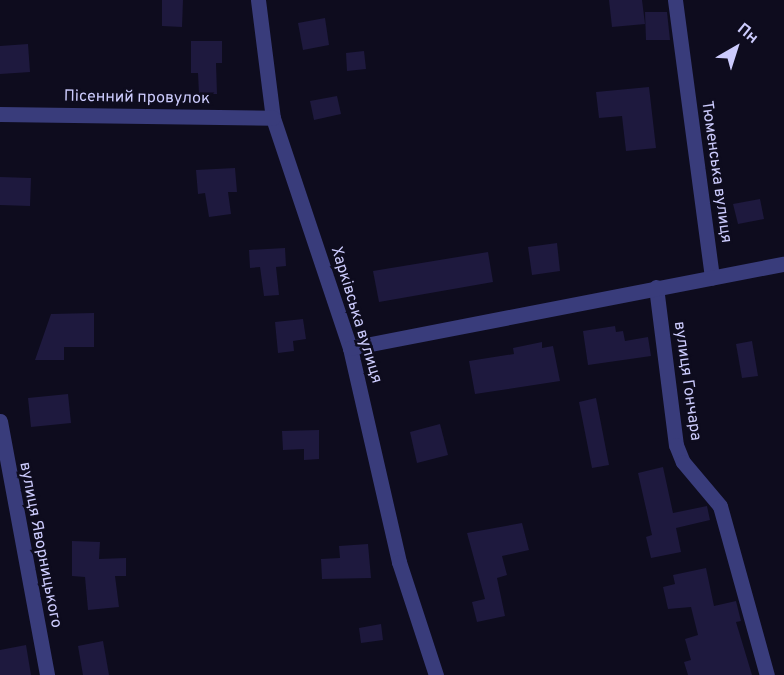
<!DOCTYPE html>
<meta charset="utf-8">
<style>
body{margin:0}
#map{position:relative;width:784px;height:675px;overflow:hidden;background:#0e0c1e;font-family:Overpass,sans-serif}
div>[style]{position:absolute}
.building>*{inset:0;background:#1e193e}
.minor>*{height:15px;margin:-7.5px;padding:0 7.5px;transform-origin:7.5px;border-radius:7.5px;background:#393c7b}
span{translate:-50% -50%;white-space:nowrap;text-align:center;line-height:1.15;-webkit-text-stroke:5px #0e0c1e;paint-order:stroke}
.street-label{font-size:16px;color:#cccbfd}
.north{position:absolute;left:706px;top:18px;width:60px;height:60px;-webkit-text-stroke:4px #0e0c1e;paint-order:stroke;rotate:39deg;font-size:16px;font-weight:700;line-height:24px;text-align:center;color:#cccbfd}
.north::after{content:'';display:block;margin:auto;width:21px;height:27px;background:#cccbfd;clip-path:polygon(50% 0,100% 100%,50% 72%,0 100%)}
</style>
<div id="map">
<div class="building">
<div style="clip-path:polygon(162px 0,183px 0,182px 27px,162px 26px)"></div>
<div style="clip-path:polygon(609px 0,642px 0,645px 24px,612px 27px)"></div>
<div style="clip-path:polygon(645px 12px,667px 12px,670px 40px,646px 40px)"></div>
<div style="clip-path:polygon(325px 18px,329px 45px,303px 50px,298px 23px)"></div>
<div style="clip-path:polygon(191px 41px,222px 41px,222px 63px,216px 63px,217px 94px,199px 94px,198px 73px,191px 73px)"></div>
<div style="clip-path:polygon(28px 44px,30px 72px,0 74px,0 46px)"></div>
<div style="clip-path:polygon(364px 51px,366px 69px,347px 71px,346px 53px)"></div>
<div style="clip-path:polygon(649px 87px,656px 148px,626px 151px,622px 116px,599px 118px,596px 92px)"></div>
<div style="clip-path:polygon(337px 96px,341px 114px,314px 120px,310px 101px)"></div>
<div style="clip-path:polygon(235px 168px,237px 192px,228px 192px,231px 214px,209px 217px,205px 193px,198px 194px,196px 170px)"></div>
<div style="clip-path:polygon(0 177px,31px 178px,30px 206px,0 205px)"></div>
<div style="clip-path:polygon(760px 199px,764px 219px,738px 224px,733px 204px)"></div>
<div style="clip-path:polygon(557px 243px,560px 271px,532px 275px,528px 247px)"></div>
<div style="clip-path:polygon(285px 248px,286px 266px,276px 267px,279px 295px,264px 296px,260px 267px,250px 268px,249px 250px)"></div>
<div style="clip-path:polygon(488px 252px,493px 282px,379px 302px,373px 271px)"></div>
<div style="clip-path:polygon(94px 313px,94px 347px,64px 347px,64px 360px,35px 360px,51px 314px)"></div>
<div style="clip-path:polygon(303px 319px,306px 339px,293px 341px,294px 351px,278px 353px,275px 322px)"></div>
<div style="clip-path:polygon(615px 326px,616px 332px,623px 331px,625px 341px,648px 337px,651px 356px,588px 365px,583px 331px)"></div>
<div style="clip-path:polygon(752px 341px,758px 376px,742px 378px,736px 344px)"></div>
<div style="clip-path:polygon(542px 342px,542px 348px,553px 346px,560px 381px,475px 394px,469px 361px,514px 354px,513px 348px)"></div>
<div style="clip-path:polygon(68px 394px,71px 423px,31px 427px,28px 398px)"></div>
<div style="clip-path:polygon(596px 398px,609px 465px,592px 468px,579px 402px)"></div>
<div style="clip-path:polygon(440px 424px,448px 455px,417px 463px,410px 432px)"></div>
<div style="clip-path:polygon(319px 430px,319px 459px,304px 460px,304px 449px,283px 450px,282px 431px)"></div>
<div style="clip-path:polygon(663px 467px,673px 513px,707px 506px,710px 520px,676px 528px,681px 552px,651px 558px,646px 537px,652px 535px,638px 473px)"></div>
<div style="clip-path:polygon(522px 523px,529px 550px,502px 556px,507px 575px,497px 578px,505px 616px,477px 622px,472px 602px,485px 599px,467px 533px)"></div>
<div style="clip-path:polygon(72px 541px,100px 542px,99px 559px,126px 558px,126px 576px,115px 576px,119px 607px,88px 610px,85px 577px,72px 576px)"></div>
<div style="clip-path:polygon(368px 544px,371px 578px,322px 579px,321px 559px,340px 558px,339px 546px)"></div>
<div style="clip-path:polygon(706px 568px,714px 606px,736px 601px,741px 621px,736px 622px,752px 675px,688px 675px,684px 662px,691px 660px,685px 639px,698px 635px,691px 607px,668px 609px,663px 587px,675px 584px,673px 575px)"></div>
<div style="clip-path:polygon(381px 624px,383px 640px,361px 643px,359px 628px)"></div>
<div style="clip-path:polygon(103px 641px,109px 675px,83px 675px,78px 646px)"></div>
<div style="clip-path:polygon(26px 645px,31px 675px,0 675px,0 650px)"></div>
</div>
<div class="minor">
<div style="left:258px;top:0;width:119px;rotate:82.8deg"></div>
<div style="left:273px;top:118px;width:243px;rotate:71.5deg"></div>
<div style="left:350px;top:348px;width:220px;rotate:77.1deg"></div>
<div style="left:399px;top:562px;width:119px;rotate:71.9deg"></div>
<div style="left:675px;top:0;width:280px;rotate:82.4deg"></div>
<div style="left:0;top:114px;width:273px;rotate:0.8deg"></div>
<div style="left:656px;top:287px;width:159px;rotate:82.8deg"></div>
<div style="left:676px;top:445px;width:18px;rotate:68deg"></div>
<div style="left:683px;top:462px;width:57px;rotate:49.9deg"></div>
<div style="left:720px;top:506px;width:175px;rotate:74.5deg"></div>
<div style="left:350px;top:348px;width:442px;rotate:-11deg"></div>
<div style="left:0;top:421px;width:258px;rotate:79.5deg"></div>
</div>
<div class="street-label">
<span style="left:137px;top:98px;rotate:1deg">Пісенний провулок</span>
<span style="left:716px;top:172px;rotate:82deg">Тюменська вулиця</span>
<span style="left:356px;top:315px;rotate:73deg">Харківська вулиця</span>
<span style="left:687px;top:381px;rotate:82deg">вулиця Гончара</span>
<span style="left:40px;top:545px;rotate:79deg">вулиця Яворницького</span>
</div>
<div class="north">Пн</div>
</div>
